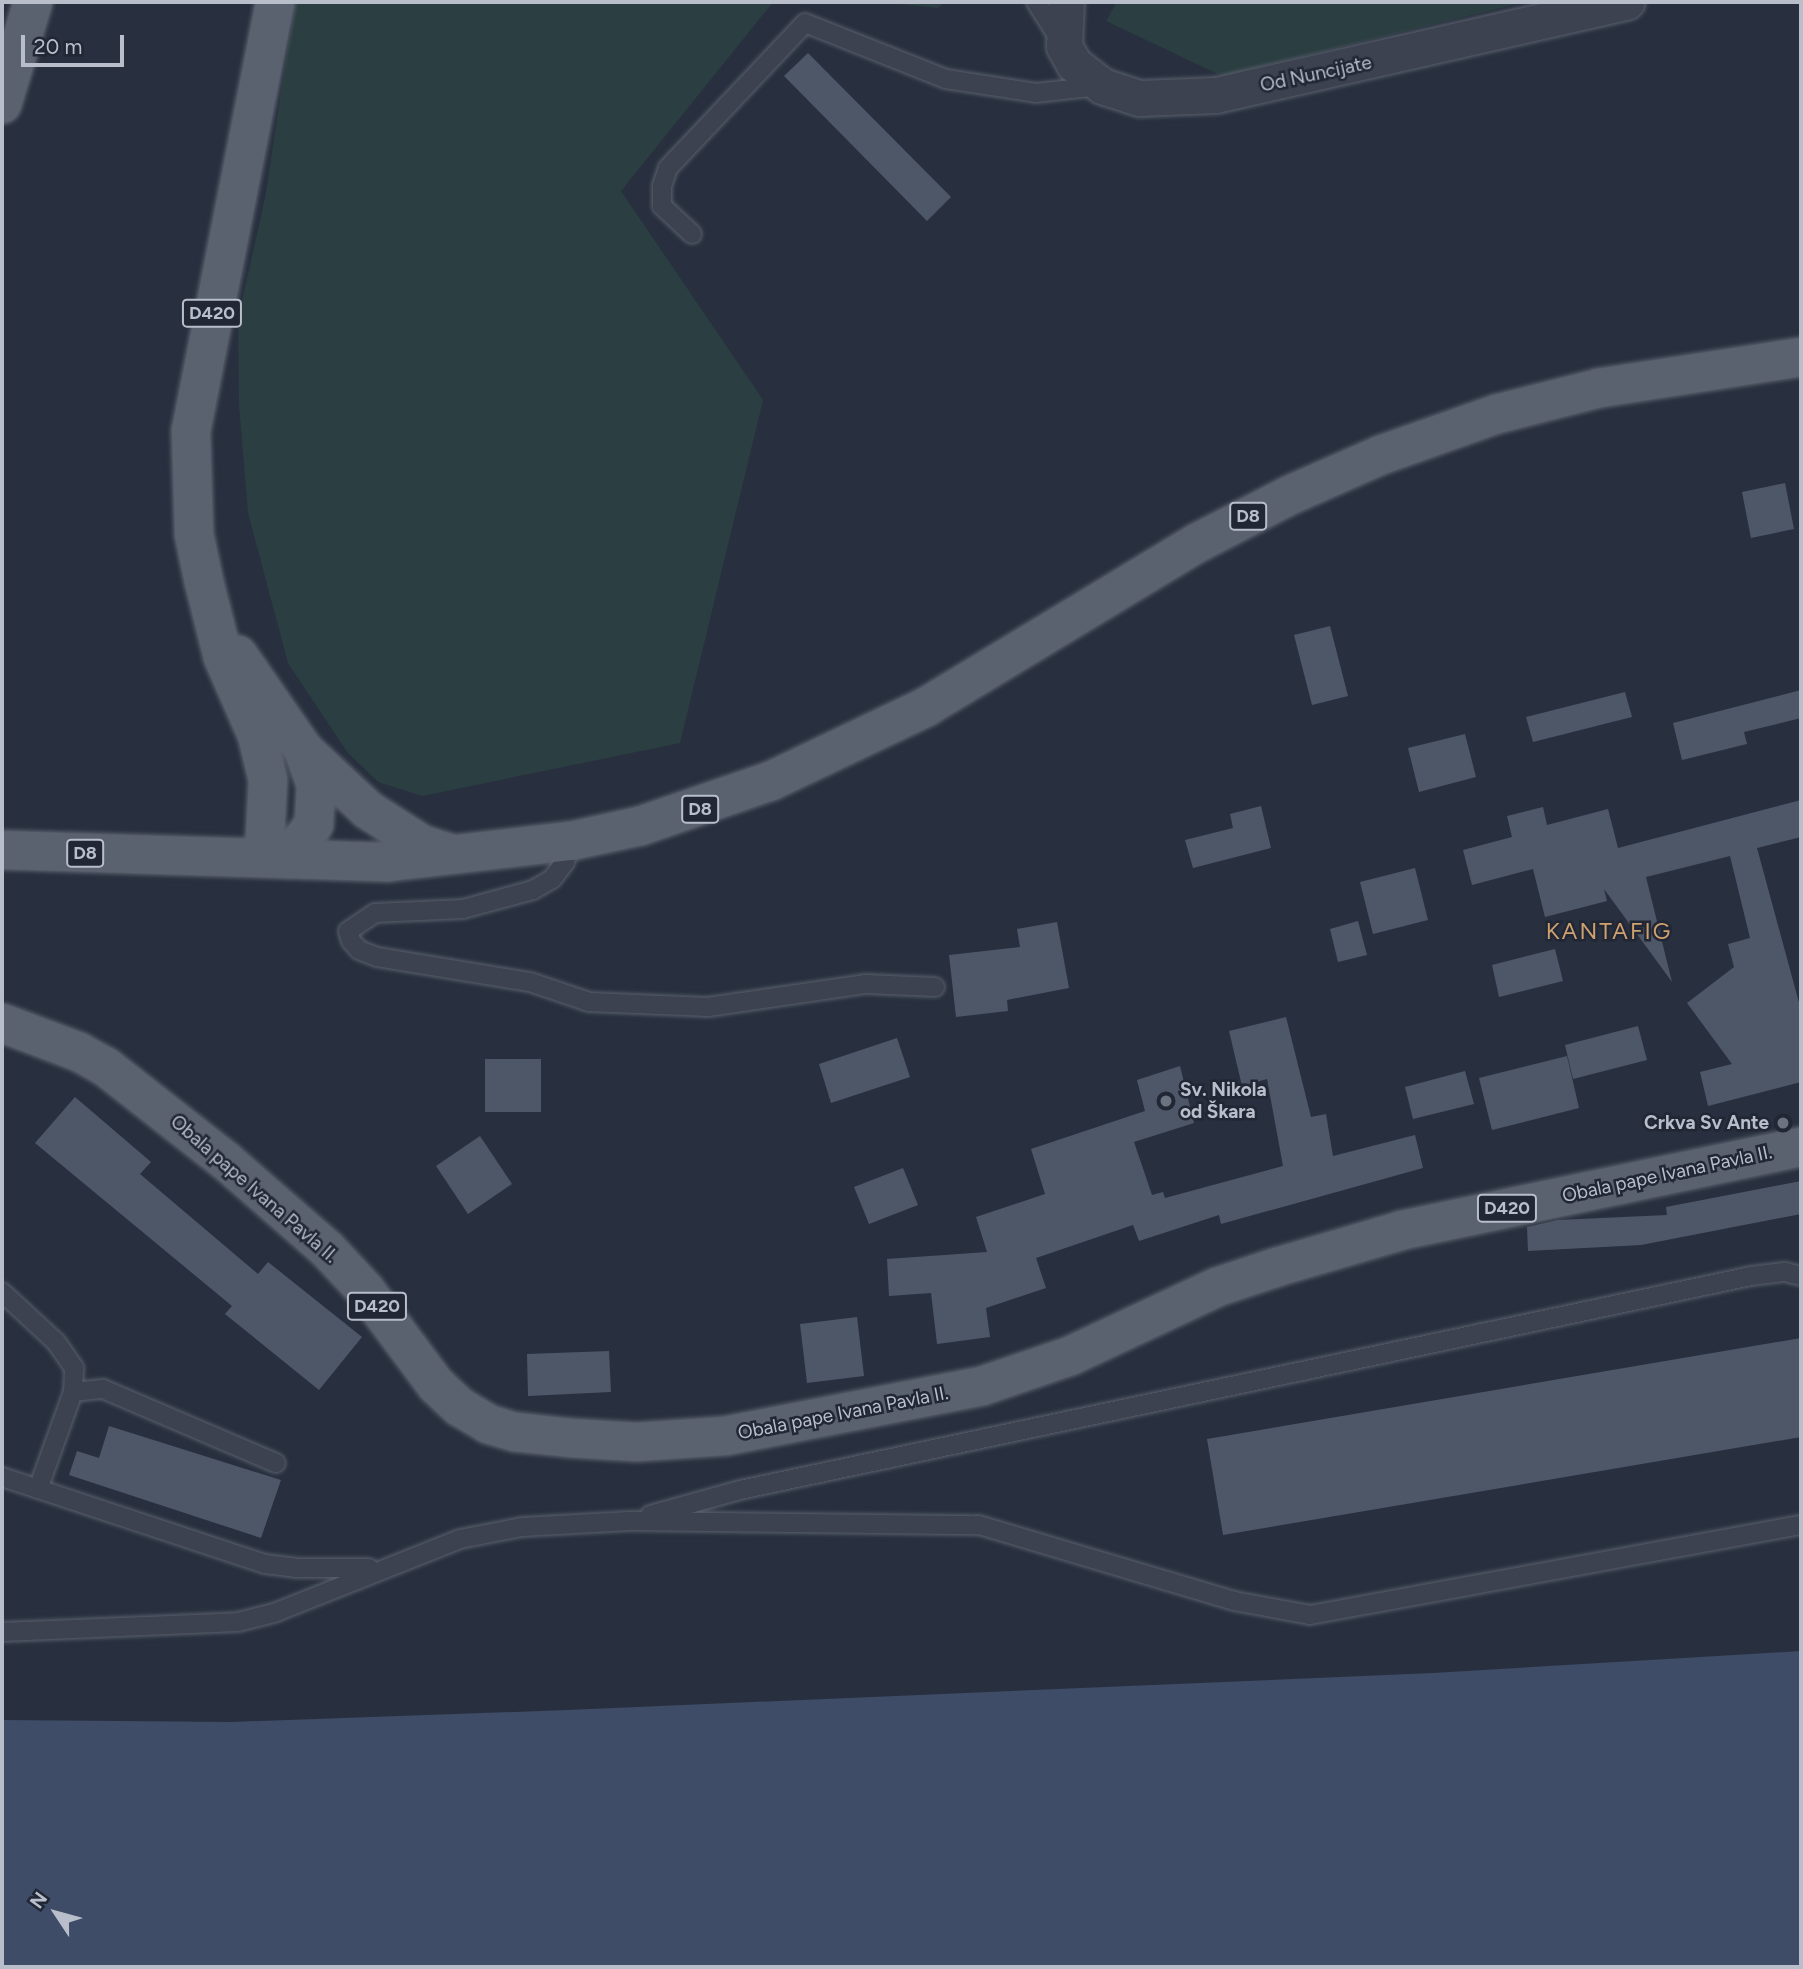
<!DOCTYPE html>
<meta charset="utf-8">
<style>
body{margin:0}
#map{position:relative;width:1803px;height:1969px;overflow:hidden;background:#28303f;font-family:Figtree,sans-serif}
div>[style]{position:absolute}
.green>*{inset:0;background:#2b3e41}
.water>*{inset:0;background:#3f4c67}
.building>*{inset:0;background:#4e5768}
.roads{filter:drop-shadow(0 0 2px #5a606d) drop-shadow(0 0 2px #5a606d)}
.service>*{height:18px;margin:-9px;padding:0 9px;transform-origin:9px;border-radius:9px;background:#3c424f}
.minor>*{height:35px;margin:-17.5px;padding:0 17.5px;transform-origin:17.5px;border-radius:17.5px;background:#3c424f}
.primary>*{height:38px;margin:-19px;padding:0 19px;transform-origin:19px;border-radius:19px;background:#5a616f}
.dots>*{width:19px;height:19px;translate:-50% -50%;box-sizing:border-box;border:4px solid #212735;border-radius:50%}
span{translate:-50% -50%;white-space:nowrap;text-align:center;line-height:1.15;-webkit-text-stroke:5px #212735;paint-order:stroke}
.shield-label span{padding:2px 5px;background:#212735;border:2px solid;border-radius:5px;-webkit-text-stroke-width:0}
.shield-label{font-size:18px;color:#b8beca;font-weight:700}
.street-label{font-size:19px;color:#b8beca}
.poi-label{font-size:19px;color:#b8beca;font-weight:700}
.left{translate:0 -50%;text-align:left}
.right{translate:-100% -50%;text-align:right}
.quarter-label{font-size:23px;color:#cea16f;letter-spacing:2px}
.frame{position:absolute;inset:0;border:4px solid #b8beca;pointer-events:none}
.north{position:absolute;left:21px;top:1878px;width:70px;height:70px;-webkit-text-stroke:5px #212735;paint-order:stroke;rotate:306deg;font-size:19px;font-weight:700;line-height:28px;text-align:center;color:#b8beca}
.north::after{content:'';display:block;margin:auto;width:24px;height:32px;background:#b8beca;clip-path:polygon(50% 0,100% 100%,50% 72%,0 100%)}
.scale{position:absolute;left:21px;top:35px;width:103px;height:32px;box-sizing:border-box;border:4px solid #b8beca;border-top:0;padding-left:9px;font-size:21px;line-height:24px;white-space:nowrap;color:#b8beca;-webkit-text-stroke:5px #212735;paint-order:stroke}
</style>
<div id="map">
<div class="green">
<div style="clip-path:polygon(295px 2px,773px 2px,621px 191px,763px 400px,680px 743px,422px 796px,378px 782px,348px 753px,288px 663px,248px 513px,239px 404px,238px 319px,265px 198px)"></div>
<div style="clip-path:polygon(880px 2px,944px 2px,938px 8px)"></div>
<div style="clip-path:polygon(1117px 2px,1525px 2px,1222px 76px,1106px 21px)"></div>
</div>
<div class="water">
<div style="clip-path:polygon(1801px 1651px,1801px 1967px,2px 1967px,2px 1720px,231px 1722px,568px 1710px,1433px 1673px)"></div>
</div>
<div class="building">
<div style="clip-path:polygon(808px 53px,951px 197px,927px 221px,784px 76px)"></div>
<div style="clip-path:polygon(1785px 483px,1794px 529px,1751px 538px,1742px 492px)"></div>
<div style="clip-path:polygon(1330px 626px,1348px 696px,1312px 705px,1294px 635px)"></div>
<div style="clip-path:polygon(1801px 690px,1801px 718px,1744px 732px,1747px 744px,1682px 760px,1673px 723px)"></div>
<div style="clip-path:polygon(1625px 692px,1632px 717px,1533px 742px,1526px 717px)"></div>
<div style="clip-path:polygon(1465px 734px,1476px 777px,1419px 792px,1408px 748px)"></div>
<div style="clip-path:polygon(1801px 800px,1801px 837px,1757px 848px,1801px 1010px,1801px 1082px,1708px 1106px,1700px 1072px,1732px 1064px,1687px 1003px,1734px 967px,1728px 944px,1750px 938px,1730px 856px,1646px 877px,1672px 982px,1604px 889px,1607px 901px,1545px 917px,1533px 869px,1472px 885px,1463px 850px,1512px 837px,1507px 816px,1543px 807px,1547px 825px,1608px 809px,1618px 848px)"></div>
<div style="clip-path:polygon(1261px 806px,1271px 848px,1193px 868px,1185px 840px,1233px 828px,1230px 814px)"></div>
<div style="clip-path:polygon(1415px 868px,1428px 920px,1373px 934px,1360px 882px)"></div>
<div style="clip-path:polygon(1358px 921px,1367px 955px,1338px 962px,1330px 929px)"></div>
<div style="clip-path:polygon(1057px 922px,1069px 988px,1007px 1000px,1008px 1011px,956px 1017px,949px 955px,1020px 947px,1017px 929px)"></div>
<div style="clip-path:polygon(1555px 949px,1563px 981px,1499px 997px,1492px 965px)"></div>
<div style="clip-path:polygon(1286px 1017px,1311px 1117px,1326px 1114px,1333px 1156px,1415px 1135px,1423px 1168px,1221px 1224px,1219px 1215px,1139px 1241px,1133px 1225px,1036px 1258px,1046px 1288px,986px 1308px,990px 1337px,937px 1344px,931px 1293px,889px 1296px,887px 1259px,987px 1252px,976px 1217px,1045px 1194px,1031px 1149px,1145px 1111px,1137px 1080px,1180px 1066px,1194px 1123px,1134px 1142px,1152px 1195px,1163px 1192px,1165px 1198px,1283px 1166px,1267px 1079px,1242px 1086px,1229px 1031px)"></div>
<div style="clip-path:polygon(1638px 1026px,1647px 1060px,1573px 1079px,1565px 1045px)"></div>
<div style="clip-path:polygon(897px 1038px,910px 1077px,831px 1103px,819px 1064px)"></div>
<div style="clip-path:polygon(1567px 1056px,1579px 1108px,1492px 1130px,1479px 1078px)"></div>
<div style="clip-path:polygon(485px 1059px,541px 1059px,541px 1112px,485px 1112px)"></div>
<div style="clip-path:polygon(1465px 1071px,1474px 1104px,1413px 1119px,1405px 1087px)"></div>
<div style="clip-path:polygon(75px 1097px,151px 1162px,140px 1174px,258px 1274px,268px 1262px,362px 1337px,319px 1390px,225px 1314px,232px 1306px,35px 1143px)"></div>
<div style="clip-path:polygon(480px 1136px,512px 1184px,468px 1214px,436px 1166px)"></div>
<div style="clip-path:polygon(903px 1168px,918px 1205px,869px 1224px,854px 1187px)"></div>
<div style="clip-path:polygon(1801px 1181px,1801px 1214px,1641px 1245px,1528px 1251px,1527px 1227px,1558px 1220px,1667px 1215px,1666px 1207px)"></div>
<div style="clip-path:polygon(857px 1317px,864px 1376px,807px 1383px,800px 1324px)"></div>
<div style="clip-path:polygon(1801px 1338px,1801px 1437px,1223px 1535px,1207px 1439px)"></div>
<div style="clip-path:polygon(609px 1351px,611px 1392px,528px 1396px,527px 1354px)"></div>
<div style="clip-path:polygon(109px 1426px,281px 1480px,261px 1538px,69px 1475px,77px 1451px,99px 1458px)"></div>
</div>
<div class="roads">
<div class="service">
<div style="left:1036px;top:2px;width:45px;rotate:57.7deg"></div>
<div style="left:692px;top:234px;width:41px;rotate:-137deg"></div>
<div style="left:662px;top:206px;width:20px;rotate:-90deg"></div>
<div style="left:662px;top:186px;width:19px;rotate:-72deg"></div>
<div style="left:668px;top:168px;width:199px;rotate:-46.6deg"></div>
<div style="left:805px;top:23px;width:152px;rotate:21.7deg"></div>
<div style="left:946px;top:79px;width:91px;rotate:8.8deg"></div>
<div style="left:1036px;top:93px;width:62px;rotate:-6.4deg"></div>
<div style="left:571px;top:841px;width:22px;rotate:106deg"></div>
<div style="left:565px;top:862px;width:21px;rotate:127deg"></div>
<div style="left:552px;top:879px;width:22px;rotate:150deg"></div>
<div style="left:533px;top:890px;width:73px;rotate:164.8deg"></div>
<div style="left:463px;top:909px;width:88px;rotate:177.4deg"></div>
<div style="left:375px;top:913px;width:32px;rotate:146deg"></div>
<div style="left:348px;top:931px;width:10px;rotate:73deg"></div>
<div style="left:351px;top:941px;width:12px;rotate:48deg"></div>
<div style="left:359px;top:950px;width:19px;rotate:21deg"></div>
<div style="left:377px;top:957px;width:155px;rotate:9.3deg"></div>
<div style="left:530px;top:982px;width:62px;rotate:18.7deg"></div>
<div style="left:589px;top:1002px;width:119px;rotate:2.4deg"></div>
<div style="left:708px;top:1007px;width:160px;rotate:-8.3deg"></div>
<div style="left:866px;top:984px;width:69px;rotate:2.5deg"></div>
<div style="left:2px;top:1292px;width:74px;rotate:42.8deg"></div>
<div style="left:56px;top:1342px;width:32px;rotate:55deg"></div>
<div style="left:74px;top:1368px;width:24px;rotate:92deg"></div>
<div style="left:73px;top:1392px;width:103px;rotate:109.8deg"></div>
<div style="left:73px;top:1392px;width:30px;rotate:-6deg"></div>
<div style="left:103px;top:1389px;width:188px;rotate:23.2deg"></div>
<div style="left:2px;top:1477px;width:277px;rotate:18.3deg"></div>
<div style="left:265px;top:1564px;width:31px;rotate:7deg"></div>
<div style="left:296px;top:1568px;width:73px"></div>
<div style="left:650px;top:1515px;width:93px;rotate:-15.5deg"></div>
<div style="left:740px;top:1490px;width:1033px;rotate:-11.95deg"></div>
<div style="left:1751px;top:1276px;width:34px;rotate:-7deg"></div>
<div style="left:1785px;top:1272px;width:16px;rotate:14deg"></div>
<div style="left:2px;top:1632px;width:236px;rotate:-2.4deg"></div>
<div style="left:238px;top:1622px;width:37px;rotate:-14deg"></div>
<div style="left:274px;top:1613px;width:200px;rotate:-21.7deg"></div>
<div style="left:460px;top:1539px;width:63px;rotate:-11deg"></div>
<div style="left:522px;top:1527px;width:108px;rotate:-3.2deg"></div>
<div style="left:630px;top:1521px;width:349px;rotate:0.7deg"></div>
<div style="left:979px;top:1525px;width:266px;rotate:16.6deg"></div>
<div style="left:1234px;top:1601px;width:77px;rotate:10.4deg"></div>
<div style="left:1310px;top:1615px;width:499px;rotate:-10.4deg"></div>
</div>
<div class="minor">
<div style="left:1066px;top:2px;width:44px;rotate:92.6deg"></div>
<div style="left:1064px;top:46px;width:21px;rotate:61deg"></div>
<div style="left:1074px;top:64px;width:36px;rotate:38deg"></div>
<div style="left:1102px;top:86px;width:40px;rotate:18deg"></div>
<div style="left:1140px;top:98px;width:76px;rotate:-2.3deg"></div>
<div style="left:1216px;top:95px;width:421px;rotate:-12.8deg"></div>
</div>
<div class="primary">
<div style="left:2px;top:104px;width:107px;rotate:-73.1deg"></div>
<div style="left:238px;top:655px;width:114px;rotate:55.3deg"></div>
<div style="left:303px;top:749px;width:38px;rotate:70deg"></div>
<div style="left:316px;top:785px;width:39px;rotate:93deg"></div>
<div style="left:314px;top:824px;width:44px;rotate:126.6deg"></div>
<div style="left:307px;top:753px;width:83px;rotate:43.1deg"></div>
<div style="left:368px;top:810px;width:65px;rotate:32.5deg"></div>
<div style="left:423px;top:845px;width:28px;rotate:17deg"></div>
<div style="left:2px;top:850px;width:387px;rotate:1.8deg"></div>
<div style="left:389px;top:862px;width:183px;rotate:-6.6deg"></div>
<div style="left:571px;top:841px;width:71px;rotate:-12.3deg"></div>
<div style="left:640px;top:826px;width:139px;rotate:-19deg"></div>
<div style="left:771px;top:781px;width:172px;rotate:-25.5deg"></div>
<div style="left:926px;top:707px;width:317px;rotate:-31.2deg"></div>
<div style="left:1197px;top:543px;width:105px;rotate:-27.3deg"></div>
<div style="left:1290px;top:495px;width:99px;rotate:-23.7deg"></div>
<div style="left:1381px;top:455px;width:123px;rotate:-19.5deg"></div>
<div style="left:1497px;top:414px;width:105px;rotate:-14.3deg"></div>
<div style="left:1599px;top:388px;width:204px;rotate:-8.7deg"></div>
<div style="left:264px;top:858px;width:78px;rotate:-87.1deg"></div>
<div style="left:268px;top:780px;width:46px;rotate:-103.7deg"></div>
<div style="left:257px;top:735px;width:85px;rotate:-113.6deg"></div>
<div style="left:223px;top:657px;width:77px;rotate:-104.2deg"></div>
<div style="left:204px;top:582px;width:49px;rotate:-101.8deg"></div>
<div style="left:194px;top:534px;width:103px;rotate:-91.7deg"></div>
<div style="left:191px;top:431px;width:437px;rotate:-78.9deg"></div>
<div style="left:2px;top:1023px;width:82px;rotate:20.6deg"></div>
<div style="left:79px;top:1052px;width:31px;rotate:29deg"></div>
<div style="left:106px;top:1067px;width:152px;rotate:38.1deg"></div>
<div style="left:226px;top:1161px;width:134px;rotate:41.1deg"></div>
<div style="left:327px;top:1249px;width:57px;rotate:47.1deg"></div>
<div style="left:366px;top:1291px;width:117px;rotate:53.3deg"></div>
<div style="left:436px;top:1385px;width:33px;rotate:43deg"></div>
<div style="left:460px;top:1407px;width:33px;rotate:31deg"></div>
<div style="left:488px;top:1424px;width:28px;rotate:17deg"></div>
<div style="left:515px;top:1432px;width:55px;rotate:6.2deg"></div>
<div style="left:570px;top:1438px;width:67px;rotate:3.4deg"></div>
<div style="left:637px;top:1442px;width:88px;rotate:-3.9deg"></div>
<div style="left:725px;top:1436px;width:262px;rotate:-11deg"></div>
<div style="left:982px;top:1386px;width:93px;rotate:-18.8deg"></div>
<div style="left:1070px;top:1356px;width:162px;rotate:-25.1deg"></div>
<div style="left:1217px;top:1287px;width:63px;rotate:-18.4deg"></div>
<div style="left:1277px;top:1267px;width:131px;rotate:-16.4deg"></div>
<div style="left:1403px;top:1230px;width:407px;rotate:-11.8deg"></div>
</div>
</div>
<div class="dots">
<div style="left:1166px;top:1101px;background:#6b7280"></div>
<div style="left:1783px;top:1123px;background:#6b7280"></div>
</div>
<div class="shield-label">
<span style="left:212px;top:313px">D420</span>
<span style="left:1248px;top:516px">D8</span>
<span style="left:700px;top:809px">D8</span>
<span style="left:85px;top:853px">D8</span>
<span style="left:1507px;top:1208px">D420</span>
<span style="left:377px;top:1306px">D420</span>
</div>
<div class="street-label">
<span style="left:1316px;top:74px;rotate:-12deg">Od Nuncijate</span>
<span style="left:1667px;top:1174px;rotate:-12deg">Obala pape Ivana Pavla II.</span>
<span style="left:254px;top:1189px;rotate:41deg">Obala pape Ivana Pavla II.</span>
<span style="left:843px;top:1413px;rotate:-11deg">Obala pape Ivana Pavla II.</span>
</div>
<div class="poi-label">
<span class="left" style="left:1180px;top:1101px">Sv. Nikola<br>od Škara</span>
<span class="right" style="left:1769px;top:1123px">Crkva Sv Ante</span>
</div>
<div class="quarter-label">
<span style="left:1609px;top:931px">KANTAFIG</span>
</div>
<div class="frame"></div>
<div class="north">N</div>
<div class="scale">20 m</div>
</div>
